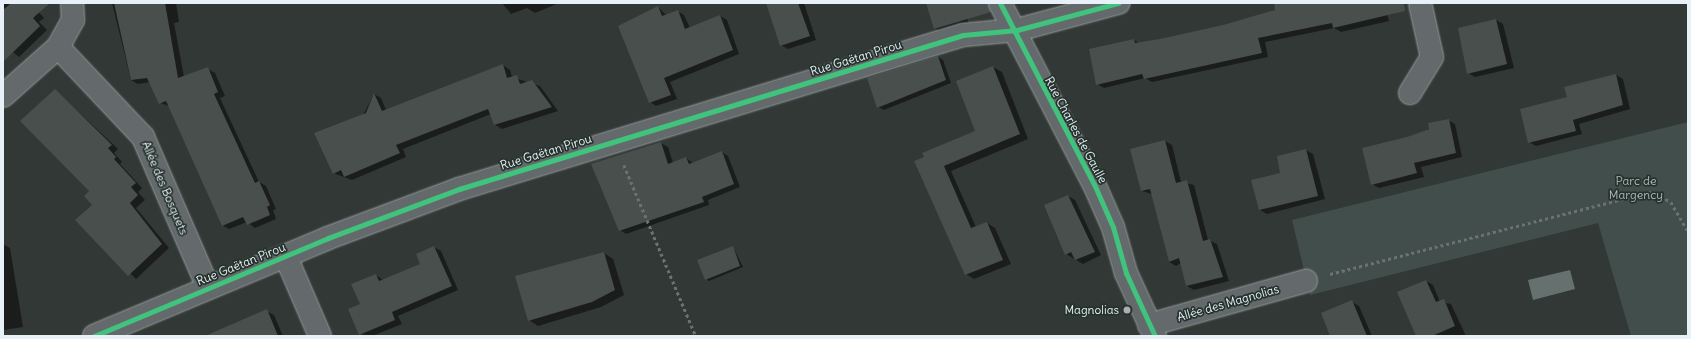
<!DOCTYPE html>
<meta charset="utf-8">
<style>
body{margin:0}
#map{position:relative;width:1691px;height:339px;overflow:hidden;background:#313835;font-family:Delius,sans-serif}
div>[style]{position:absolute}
.green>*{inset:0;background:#424e4b}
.water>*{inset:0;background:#66716f}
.shadow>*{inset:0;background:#0007}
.building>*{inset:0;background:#494f4d}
.path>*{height:2.5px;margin-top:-1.25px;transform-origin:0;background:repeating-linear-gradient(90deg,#6d7170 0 3px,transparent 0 6px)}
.roads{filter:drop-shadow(0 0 1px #989d9e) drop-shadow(0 0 1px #989d9e)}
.minor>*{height:22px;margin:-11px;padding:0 11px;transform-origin:11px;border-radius:11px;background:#646a6b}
.cycleway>*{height:5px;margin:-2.5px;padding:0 2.5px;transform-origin:2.5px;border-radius:2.5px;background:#40c37c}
.dots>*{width:11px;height:11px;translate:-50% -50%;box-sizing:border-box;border:2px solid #26332d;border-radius:50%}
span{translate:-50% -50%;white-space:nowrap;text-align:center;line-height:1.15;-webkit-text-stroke:3.5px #26332d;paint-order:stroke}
.street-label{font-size:12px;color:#e8f1f8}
.park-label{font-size:12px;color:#afb9bc}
.poi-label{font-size:12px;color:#e8f1f8}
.right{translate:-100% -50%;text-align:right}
.frame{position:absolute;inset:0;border:4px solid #e8f1f8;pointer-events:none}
</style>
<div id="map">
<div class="green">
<div style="clip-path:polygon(1688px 122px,1688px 336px,1631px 336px,1598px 223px,1310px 295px,1292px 220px)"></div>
</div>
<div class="water">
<div style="clip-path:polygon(1570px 270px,1575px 289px,1533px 300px,1528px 280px)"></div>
</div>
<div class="shadow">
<div style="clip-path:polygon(3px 3px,30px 3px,44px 18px,39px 22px,47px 30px,19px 57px,3px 44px)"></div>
<div style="clip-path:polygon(112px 3px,176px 3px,179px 22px,174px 23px,184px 77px,208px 69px,215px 73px,225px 96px,220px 98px,259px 182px,266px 186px,276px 209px,273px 210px,276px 219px,255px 228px,247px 222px,229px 229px,222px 225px,169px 106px,160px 103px,150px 82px,138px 84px,131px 80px)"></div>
<div style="clip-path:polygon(502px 3px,559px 3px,535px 13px,527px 8px,511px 14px)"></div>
<div style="clip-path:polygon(775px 3px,804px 3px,816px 40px,788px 49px,781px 45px)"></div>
<div style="clip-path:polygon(927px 3px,962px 3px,969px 24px,942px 32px,935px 28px)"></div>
<div style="clip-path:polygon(1275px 3px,1384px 3px,1389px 21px,1341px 32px,1334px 28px,1265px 42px,1268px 57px,1152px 82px,1145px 78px,1104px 88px,1097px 84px,1134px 40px,1139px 43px,1160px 40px,1224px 26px,1277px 11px)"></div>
<div style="clip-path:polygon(658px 7px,666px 15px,677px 11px,684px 15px,690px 28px,720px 16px,727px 20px,739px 54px,670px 82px,677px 99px,656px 106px,650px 102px)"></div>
<div style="clip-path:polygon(1496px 20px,1503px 24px,1514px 68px,1475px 77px,1468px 73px)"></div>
<div style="clip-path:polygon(938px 57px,943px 60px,951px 83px,884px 110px,878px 107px)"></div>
<div style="clip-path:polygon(503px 65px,510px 70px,512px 77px,540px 86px,558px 111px,502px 129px,495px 125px,491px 114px,403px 149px,406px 157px,352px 180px,333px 173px,374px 94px,381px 98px,386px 110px)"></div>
<div style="clip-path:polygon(993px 67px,1002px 72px,1028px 139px,951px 171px,976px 227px,987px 223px,995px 228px,1011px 264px,974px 279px,966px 274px,915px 162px,977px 132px)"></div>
<div style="clip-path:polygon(1616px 75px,1623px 79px,1630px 109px,1579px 124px,1582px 134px,1536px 146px,1529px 142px)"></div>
<div style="clip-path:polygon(55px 90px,118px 149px,114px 153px,122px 162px,120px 164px,142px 188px,138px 192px,145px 200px,136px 208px,169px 248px,136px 279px,77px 220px,94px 206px)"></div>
<div style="clip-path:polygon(1448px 120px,1455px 124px,1462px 157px,1421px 167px,1424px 177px,1379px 188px,1372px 184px,1408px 138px)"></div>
<div style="clip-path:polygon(1165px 141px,1172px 145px,1181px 182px,1194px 185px,1208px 240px,1217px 244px,1229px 281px,1194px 290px,1187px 286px,1181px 263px,1176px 266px,1169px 262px,1152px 194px,1142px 191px)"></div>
<div style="clip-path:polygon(661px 143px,668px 147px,673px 163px,686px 158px,693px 163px,722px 152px,728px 156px,740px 187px,708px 200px,709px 205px,626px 234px,620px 230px)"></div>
<div style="clip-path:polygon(1306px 150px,1313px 154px,1325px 199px,1267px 214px,1260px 210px)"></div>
<div style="clip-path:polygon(1068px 196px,1075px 200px,1101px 255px,1083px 264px,1066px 254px)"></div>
<div style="clip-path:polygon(3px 244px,10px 248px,23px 327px,3px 330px)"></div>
<div style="clip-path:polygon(434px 247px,441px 251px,458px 290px,398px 316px,402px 324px,372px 336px,360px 334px,361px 305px,376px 275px,383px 280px,421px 265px)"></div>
<div style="clip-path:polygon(733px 247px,743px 267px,709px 281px,706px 279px)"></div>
<div style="clip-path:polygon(604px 253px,613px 259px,624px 295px,601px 307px,538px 326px,529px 320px)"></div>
<div style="clip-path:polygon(1426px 281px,1433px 285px,1440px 302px,1451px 304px,1466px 336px,1420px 336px)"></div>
<div style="clip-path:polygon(1352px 302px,1359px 306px,1372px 336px,1331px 336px)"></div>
<div style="clip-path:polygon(266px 311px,274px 315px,283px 336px,216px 336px)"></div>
</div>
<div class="building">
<div style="clip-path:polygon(11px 3px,50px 3px,33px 18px,40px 26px,3px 62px,3px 10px)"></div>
<div style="clip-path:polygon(114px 3px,165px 3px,178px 78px,208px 67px,218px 92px,214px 94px,255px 183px,259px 181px,270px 205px,267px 207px,270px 215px,247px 225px,243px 217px,222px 226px,166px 101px,159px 104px,147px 78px,131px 80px)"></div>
<div style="clip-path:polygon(766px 3px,798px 3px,810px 36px,780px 46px)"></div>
<div style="clip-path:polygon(926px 3px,988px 3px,991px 12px,934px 29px)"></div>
<div style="clip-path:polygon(1274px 3px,1404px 3px,1405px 11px,1333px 28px,1332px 23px,1258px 38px,1262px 53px,1144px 79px,1142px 74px,1096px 85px,1089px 49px,1134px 39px,1135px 43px,1160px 39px,1223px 25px,1275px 10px)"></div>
<div style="clip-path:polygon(658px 6px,662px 16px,678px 10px,685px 29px,720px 15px,733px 50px,664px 78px,671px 95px,649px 103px,618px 26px)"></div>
<div style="clip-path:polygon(1496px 19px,1507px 64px,1467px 74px,1458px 28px)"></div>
<div style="clip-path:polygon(938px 56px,946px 80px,877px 108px,867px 78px)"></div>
<div style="clip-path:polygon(503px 64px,507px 78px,517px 75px,520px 84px,532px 80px,552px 107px,494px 125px,488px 109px,396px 145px,400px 153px,344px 177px,341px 170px,333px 174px,314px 133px,366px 113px,374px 93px,382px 111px)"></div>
<div style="clip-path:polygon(993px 66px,1020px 134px,944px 166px,971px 228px,987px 222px,1003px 260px,965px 275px,914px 161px,924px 157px,922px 153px,975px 131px,956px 81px)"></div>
<div style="clip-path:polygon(1616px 74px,1623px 105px,1573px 120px,1576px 131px,1528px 143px,1520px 109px,1567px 97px,1564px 87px)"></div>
<div style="clip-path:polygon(55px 89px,112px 145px,108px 148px,116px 157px,114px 159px,136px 183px,131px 187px,138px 195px,130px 203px,162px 244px,128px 276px,75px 220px,92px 205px,84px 196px,89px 191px,20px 121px)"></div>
<div style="clip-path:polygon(1449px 119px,1456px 153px,1414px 163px,1417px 173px,1371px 185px,1362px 148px,1407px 137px,1429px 129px,1428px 123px)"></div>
<div style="clip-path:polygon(1165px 140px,1176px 183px,1187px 180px,1203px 241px,1210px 239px,1223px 277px,1186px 286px,1179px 258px,1169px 262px,1150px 189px,1141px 191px,1130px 149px)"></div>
<div style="clip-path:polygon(661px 142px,668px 164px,686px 157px,689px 164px,722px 151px,734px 184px,702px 197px,704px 202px,619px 231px,591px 164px)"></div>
<div style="clip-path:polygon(1306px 149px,1318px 196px,1259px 210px,1251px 180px,1280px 173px,1277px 156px)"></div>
<div style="clip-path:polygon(1068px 195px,1095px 252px,1075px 260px,1071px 252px,1065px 255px,1044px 205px)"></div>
<div style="clip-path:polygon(434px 246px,452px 286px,392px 312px,395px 320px,359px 335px,348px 309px,360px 304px,351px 284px,376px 274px,379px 281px,420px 264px,416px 254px)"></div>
<div style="clip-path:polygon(733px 246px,740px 266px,705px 280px,697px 260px)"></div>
<div style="clip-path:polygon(604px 252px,615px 290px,592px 302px,528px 321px,515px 276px)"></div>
<div style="clip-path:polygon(1426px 280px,1436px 302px,1444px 299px,1455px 326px,1432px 336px,1416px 336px,1397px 292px)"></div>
<div style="clip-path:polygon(1352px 300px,1367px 336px,1330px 336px,1321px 313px)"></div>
<div style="clip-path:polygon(267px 309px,278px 336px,205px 336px)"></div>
</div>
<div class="path">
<div style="left:624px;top:165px;width:186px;rotate:67.2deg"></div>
<div style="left:1330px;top:274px;width:329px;rotate:-14.4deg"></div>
<div style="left:1649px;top:192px;width:24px;rotate:24deg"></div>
<div style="left:1671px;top:202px;width:34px;rotate:60deg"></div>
</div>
<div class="roads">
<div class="minor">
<div style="left:1000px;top:3px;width:204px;rotate:62.6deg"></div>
<div style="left:1094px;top:184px;width:47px;rotate:66.2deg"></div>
<div style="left:1113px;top:227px;width:48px;rotate:74.2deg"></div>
<div style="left:1126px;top:273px;width:69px;rotate:65.3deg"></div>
<div style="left:58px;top:47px;width:124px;rotate:46.6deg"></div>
<div style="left:143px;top:137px;width:163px;rotate:66.6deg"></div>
<div style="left:1410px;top:93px;width:42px;rotate:-58.6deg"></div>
<div style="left:1432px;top:57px;width:55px;rotate:-102.5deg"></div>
<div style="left:3px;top:96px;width:74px;rotate:-41.7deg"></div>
<div style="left:58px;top:47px;width:31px;rotate:-61deg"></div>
<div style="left:73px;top:20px;width:17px;rotate:-93deg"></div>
<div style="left:286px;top:257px;width:86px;rotate:66.7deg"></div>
<div style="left:1149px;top:325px;width:163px;rotate:-15.7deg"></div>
<div style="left:94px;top:336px;width:254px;rotate:-22.7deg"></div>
<div style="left:328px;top:238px;width:140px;rotate:-20.5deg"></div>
<div style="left:459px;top:189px;width:527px;rotate:-16.99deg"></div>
<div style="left:963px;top:35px;width:54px;rotate:-5.3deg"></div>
<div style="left:1017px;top:30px;width:105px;rotate:-15deg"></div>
</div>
</div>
<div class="cycleway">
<div style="left:1000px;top:3px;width:204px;rotate:62.6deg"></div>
<div style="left:1094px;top:184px;width:47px;rotate:66.2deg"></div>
<div style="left:1113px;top:227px;width:48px;rotate:74.2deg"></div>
<div style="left:1126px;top:273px;width:69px;rotate:65.3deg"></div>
<div style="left:94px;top:336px;width:254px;rotate:-22.7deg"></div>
<div style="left:328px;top:238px;width:140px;rotate:-20.5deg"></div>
<div style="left:459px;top:189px;width:527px;rotate:-16.99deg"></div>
<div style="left:963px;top:35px;width:54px;rotate:-5.3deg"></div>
<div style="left:1017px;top:30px;width:105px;rotate:-15deg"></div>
</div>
<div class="dots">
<div style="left:1127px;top:310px;background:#a8b0b4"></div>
</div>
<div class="street-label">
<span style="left:856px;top:58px;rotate:-17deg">Rue Gaëtan Pirou</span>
<span style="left:1076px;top:130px;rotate:62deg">Rue Charles de Gaulle</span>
<span style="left:546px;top:152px;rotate:-17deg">Rue Gaëtan Pirou</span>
<span style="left:165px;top:188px;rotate:67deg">Allée des Bosquets</span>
<span style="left:241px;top:264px;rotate:-22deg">Rue Gaëtan Pirou</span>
<span style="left:1228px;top:303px;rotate:-16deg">Allée des Magnolias</span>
</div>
<div class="park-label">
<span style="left:1636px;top:188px">Parc de<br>Margency</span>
</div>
<div class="poi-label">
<span class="right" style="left:1119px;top:310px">Magnolias</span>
</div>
<div class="frame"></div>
</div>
